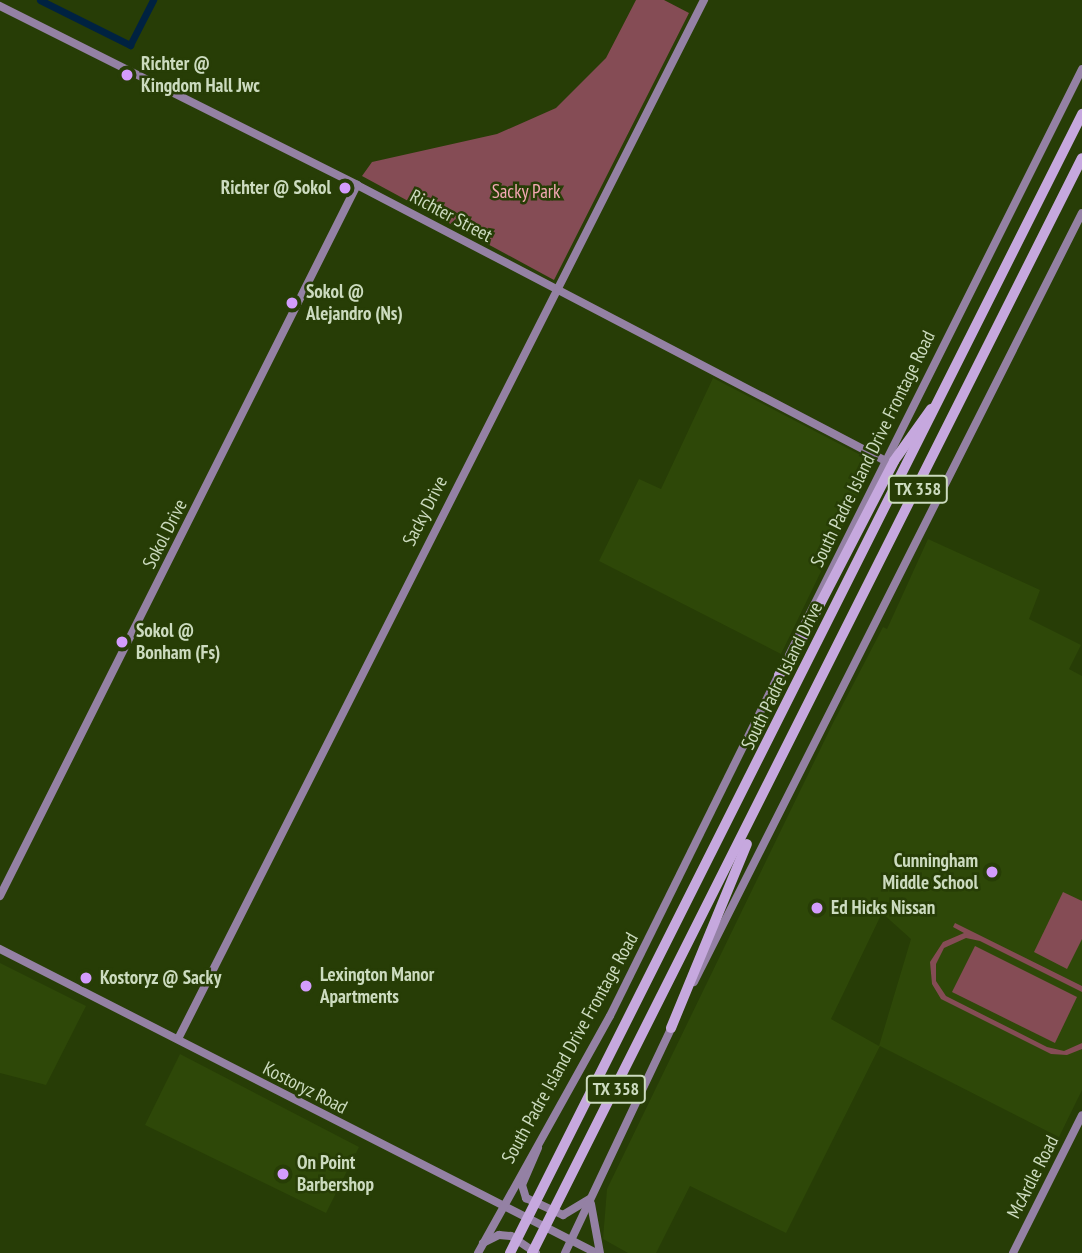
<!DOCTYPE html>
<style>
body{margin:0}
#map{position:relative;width:1082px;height:1253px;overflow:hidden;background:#273d06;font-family:"PT Sans Narrow",sans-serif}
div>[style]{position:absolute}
.built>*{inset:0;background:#2e4808}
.green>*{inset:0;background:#854c55}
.canal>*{height:7px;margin:-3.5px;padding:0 3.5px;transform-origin:3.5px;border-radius:3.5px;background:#002241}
.secondary>*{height:8px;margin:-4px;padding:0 4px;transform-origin:4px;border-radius:4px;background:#9481a4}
.highway>*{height:10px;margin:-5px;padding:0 5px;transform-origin:5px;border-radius:5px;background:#c6a8de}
.dots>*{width:19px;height:19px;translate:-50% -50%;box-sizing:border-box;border:4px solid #273d06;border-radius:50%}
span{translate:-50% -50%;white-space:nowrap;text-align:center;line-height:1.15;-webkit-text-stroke:5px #273d06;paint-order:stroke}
.shield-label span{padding:2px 5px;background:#273d06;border:2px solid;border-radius:5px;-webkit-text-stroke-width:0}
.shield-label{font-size:18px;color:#ccdbbf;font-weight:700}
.poi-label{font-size:19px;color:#ccdbbf;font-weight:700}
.left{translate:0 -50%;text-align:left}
.right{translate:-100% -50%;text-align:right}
.park-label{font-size:19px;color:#f4a8b3}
.street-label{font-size:19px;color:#ccdbbf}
</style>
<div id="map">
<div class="built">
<div style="clip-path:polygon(713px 378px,874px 462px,781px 654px,599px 561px,639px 479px,661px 489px)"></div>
<div style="clip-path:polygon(evenodd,928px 539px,1040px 590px,1029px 619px,1081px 645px,1069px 669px,1082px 676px,1082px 1090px,1059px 1137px,880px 1046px,786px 1233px,690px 1186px,656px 1253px,628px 1253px,603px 1239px,607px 1189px,832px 725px,883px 627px,887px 629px,928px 539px,882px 913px,911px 939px,879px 1046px,831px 1019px,882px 913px)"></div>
<div style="clip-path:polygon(0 963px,86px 1006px,46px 1085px,0 1073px)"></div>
<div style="clip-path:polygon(180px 1054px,359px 1147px,326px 1213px,145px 1125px)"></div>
</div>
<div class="green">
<div style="clip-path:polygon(636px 0,664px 0,689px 13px,554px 280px,362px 176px,372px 162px,497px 134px,556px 108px,606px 58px)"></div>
<div style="clip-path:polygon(1063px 892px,1082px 901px,1082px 939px,1067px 969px,1034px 952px)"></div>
<div style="clip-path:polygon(955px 923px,1082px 986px,1082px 992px,980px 941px,966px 938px,944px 948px,936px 964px,936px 981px,946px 996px,1047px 1047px,1064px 1051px,1082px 1043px,1082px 1049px,1067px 1055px,1051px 1054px,941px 999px,932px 984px,930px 962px,943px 942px,964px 933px,953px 927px)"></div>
<div style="clip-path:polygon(975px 946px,1077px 997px,1055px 1043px,952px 992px)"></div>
</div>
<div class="canal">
<div style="left:40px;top:0;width:101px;rotate:26.6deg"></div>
<div style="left:130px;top:45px;width:51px;rotate:-62.9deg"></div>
</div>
<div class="secondary">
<div style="left:0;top:6px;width:399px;rotate:26.6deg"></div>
<div style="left:357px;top:185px;width:594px;rotate:27.56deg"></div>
<div style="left:789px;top:655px;width:655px;rotate:-63.43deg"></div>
<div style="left:0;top:896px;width:796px;rotate:-63.34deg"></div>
<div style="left:0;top:949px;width:669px;rotate:27.02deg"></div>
<div style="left:694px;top:982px;width:861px;rotate:-63.23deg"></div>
<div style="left:178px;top:1039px;width:1165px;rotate:-63.15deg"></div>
<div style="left:538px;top:1148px;width:40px;rotate:113.4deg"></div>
<div style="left:522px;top:1185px;width:14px;rotate:73deg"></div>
<div style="left:526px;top:1198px;width:41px;rotate:24.7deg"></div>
<div style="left:563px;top:1215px;width:31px;rotate:-31deg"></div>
<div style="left:591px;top:1204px;width:50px;rotate:79.6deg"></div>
<div style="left:483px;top:1243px;width:18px;rotate:-27deg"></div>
<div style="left:499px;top:1235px;width:12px;rotate:5deg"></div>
<div style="left:511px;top:1236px;width:30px;rotate:34deg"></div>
<div style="left:478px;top:1253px;width:271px;rotate:-60.9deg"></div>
<div style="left:610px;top:1016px;width:386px;rotate:-63.7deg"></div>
<div style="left:565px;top:1253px;width:252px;rotate:-64.7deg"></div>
<div style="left:1013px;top:1253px;width:154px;rotate:-63.4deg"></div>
</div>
<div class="highway">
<div style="left:779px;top:675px;width:17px;rotate:-50deg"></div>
<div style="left:790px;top:662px;width:226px;rotate:-62.6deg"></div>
<div style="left:894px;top:461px;width:64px;rotate:-54.6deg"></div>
<div style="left:671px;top:1028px;width:199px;rotate:-67.6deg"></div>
<div style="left:510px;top:1253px;width:1275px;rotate:-63.33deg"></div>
<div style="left:532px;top:1253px;width:1225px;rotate:-63.33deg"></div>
</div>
<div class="dots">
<div style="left:127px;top:75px;background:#d39cfc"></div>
<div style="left:345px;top:188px;background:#d39cfc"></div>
<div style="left:292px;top:303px;background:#d39cfc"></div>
<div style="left:122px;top:642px;background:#d39cfc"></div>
<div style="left:992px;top:872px;background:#d39cfc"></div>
<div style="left:817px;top:908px;background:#d39cfc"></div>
<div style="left:86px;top:978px;background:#d39cfc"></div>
<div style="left:306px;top:986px;background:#d39cfc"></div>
<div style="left:283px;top:1174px;background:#d39cfc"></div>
</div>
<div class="shield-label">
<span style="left:918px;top:489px">TX 358</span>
<span style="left:616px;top:1089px">TX 358</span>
</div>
<div class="poi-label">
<span class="left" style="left:141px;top:75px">Richter @<br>Kingdom Hall Jwc</span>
<span class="right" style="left:331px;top:188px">Richter @ Sokol</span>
<span class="left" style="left:306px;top:303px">Sokol @<br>Alejandro (Ns)</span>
<span class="left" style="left:136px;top:642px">Sokol @<br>Bonham (Fs)</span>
<span class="right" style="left:978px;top:872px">Cunningham<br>Middle School</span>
<span class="left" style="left:831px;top:908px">Ed Hicks Nissan</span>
<span class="left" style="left:320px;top:986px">Lexington Manor<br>Apartments</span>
<span class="left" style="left:100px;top:978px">Kostoryz @ Sacky</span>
<span class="left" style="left:297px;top:1174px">On Point<br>Barbershop</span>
</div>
<div class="park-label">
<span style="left:526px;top:192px">Sacky Park</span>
</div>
<div class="street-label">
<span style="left:451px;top:216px;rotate:28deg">Richter Street</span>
<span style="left:873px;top:449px;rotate:-64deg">South Padre Island Drive Frontage Road</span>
<span style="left:425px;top:511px;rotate:-63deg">Sacky Drive</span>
<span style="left:165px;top:534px;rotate:-63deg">Sokol Drive</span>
<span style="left:782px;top:676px;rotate:-64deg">South Padre Island Drive</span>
<span style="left:570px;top:1048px;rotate:-61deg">South Padre Island Drive Frontage Road</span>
<span style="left:305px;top:1088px;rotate:27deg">Kostoryz Road</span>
<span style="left:1033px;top:1177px;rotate:-63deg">McArdle Road</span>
</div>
</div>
